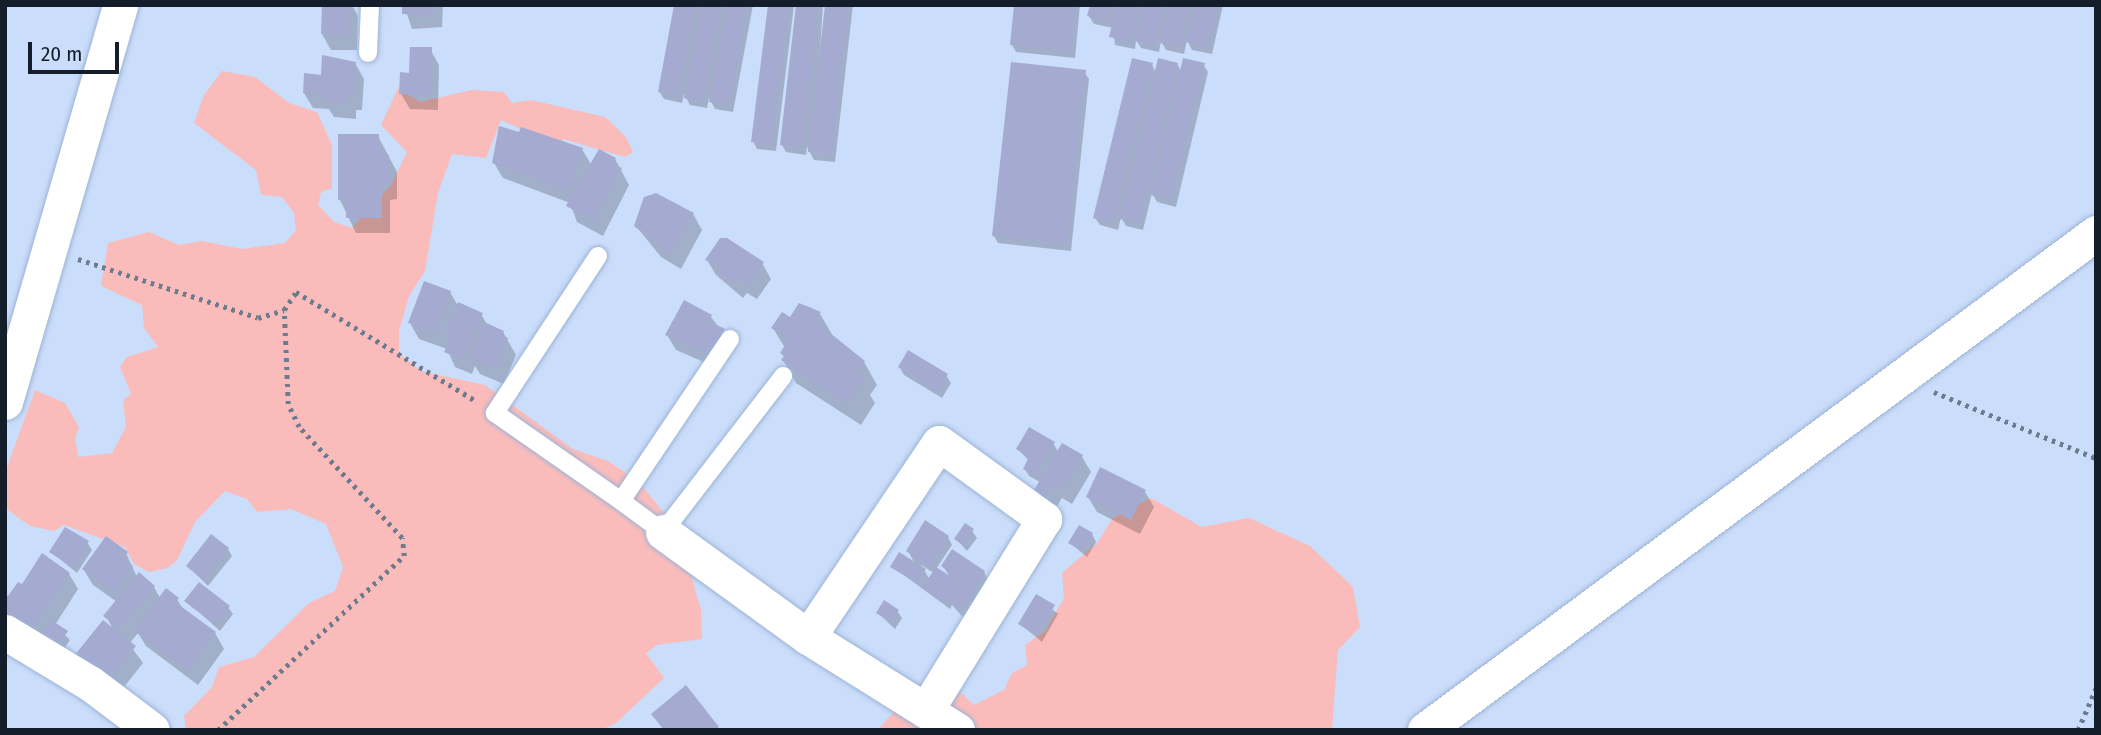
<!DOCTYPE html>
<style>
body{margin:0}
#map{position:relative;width:2101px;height:735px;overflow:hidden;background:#caddfa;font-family:"Fira Sans Condensed",sans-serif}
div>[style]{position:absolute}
.green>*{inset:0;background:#fabcbb}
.shadow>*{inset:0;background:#0003}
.building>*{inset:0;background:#a5aad1}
.path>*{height:4.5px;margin-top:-2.25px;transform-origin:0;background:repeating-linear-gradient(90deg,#6d7b8f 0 3.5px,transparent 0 8.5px)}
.roads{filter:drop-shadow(0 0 2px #9cb3d6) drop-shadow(0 0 2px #9cb3d6)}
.service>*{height:18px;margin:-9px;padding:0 9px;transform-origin:9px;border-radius:9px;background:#fff}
.minor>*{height:35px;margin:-17.5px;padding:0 17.5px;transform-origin:17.5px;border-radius:17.5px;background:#fff}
span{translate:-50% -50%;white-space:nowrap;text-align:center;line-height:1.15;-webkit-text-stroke:7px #caddfa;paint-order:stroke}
.frame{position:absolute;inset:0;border:7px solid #141d2a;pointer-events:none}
.scale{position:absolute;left:28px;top:42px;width:91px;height:32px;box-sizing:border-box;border:4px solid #141d2a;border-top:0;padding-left:9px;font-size:21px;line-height:24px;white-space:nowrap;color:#141d2a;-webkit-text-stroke:5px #caddfa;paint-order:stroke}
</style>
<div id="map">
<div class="green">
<div style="clip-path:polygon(222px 71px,255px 77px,289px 103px,317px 112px,332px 145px,332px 188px,321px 192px,318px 205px,334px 222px,352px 228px,391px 185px,407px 152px,381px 125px,398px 88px,420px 102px,472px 90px,504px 92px,512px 103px,531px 100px,605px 117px,626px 137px,633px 152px,625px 157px,563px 139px,555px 150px,539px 146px,519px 128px,501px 120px,486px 158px,452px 154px,438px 193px,425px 271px,409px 296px,399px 331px,399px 353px,421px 371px,485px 385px,573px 449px,608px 461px,639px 482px,678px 530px,701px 610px,702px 639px,657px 645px,646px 653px,664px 678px,616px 723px,601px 730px,186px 730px,184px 716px,212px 687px,219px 667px,254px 657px,309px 603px,335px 591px,343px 567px,326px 524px,291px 509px,257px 512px,247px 499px,225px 491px,195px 522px,177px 560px,168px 568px,149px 572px,134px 564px,125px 547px,64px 525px,54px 531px,30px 526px,5px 508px,5px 473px,35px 390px,65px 403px,79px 427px,75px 438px,78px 457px,112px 453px,126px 427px,123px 400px,131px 394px,120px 367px,127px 357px,158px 347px,144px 328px,142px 305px,101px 286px,108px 243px,149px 232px,179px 245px,202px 241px,242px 249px,285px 243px,296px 230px,294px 213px,282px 197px,261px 195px,256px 170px,194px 123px,204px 95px)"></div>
<div style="clip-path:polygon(1151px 498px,1202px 527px,1249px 518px,1310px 546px,1353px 587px,1360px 627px,1338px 650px,1332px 730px,878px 730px,902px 702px,954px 686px,974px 705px,1004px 690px,1012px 673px,1027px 665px,1025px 645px,1045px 631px,1064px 598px,1062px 573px,1098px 542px,1112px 519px)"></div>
</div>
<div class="shadow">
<div style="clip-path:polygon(324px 5px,352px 5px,358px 16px,357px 50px,331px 50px,322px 34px)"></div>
<div style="clip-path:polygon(404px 5px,443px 5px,442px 27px,412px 29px)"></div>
<div style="clip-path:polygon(676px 5px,753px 5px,733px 112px,715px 109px,709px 98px,707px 108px,690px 105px,684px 94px,682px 103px,664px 99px,659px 91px)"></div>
<div style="clip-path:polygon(770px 5px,794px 5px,776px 151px,757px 149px,753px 141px)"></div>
<div style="clip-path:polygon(798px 5px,823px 5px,817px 93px,827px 5px,853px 5px,835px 162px,814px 160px,807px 147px,806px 155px,786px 152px,782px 145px)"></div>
<div style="clip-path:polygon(1016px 5px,1080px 5px,1075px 58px,1016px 52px,1012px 45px)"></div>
<div style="clip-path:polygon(1092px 5px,1223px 5px,1212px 54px,1192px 50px,1187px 40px,1184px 54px,1166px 50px,1161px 41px,1159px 52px,1141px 48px,1136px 40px,1135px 49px,1115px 45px,1113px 28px,1094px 24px,1089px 16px)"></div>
<div style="clip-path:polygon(430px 49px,439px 65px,438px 110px,410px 109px,401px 94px)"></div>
<div style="clip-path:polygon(355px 63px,364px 79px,362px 110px,356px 110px,356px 119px,334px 117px,329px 109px,313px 108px,304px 93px,323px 76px)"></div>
<div style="clip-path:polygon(1177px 64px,1182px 73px,1203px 64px,1208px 72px,1176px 207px,1157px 202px,1152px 193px,1143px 230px,1126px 226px,1121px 217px,1118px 230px,1100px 225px,1095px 218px,1152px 65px,1156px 73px)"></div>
<div style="clip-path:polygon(1084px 72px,1089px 79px,1071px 251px,998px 243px,994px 236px)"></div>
<div style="clip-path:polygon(378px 136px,397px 172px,397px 199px,390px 200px,390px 233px,356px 233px,340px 200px)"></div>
<div style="clip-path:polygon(582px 149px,592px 166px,615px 159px,629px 185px,603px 236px,577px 222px,570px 203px,503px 178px,494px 163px)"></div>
<div style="clip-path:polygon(693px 214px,702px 230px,681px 269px,661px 257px,636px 226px)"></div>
<div style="clip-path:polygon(707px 260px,762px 263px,771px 279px,757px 299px,747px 293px,743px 298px,716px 275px)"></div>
<div style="clip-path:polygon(450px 292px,458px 306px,481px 314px,488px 326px,503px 332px,516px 355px,504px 384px,480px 374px,475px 366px,472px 374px,455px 367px,447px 349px,419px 339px,410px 323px)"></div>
<div style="clip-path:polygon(810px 307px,820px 314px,833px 336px,864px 362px,877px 385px,870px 395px,875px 403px,861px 425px,796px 383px,783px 360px,785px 348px,773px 328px)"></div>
<div style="clip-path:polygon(711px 317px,733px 346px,720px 369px,676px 350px,667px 335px)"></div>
<div style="clip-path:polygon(900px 368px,946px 375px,951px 383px,942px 398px,904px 375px)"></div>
<div style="clip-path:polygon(1053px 443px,1059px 453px,1082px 457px,1091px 472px,1072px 504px,1062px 498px,1054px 511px,1045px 506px,1036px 490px,1040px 482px,1029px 476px,1025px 469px,1029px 461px,1018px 449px)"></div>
<div style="clip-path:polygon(1145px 492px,1154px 507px,1140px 534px,1097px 512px,1088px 497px)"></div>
<div style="clip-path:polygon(972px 531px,977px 538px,967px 551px,956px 539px)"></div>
<div style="clip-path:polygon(1092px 534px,1096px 542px,1087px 557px,1070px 543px)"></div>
<div style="clip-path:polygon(evenodd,948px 537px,952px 545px,936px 569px,951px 579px,943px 566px,984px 572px,992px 587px,969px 624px,952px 605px,950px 609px,893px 567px,915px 564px,908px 551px,948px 537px,921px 565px,934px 573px,930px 580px,921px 565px)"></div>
<div style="clip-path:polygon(87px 542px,92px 550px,77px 573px,51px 552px)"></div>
<div style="clip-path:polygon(228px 549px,232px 556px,208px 586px,188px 566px)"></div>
<div style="clip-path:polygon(126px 553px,137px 577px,154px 587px,160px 598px,177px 599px,184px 611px,215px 633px,224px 649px,198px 685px,146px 646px,138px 633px,129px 644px,143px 663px,116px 697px,85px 672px,114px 631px,106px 616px,117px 602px,93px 585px,84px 570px)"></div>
<div style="clip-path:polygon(69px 574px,78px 589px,55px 625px,70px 640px,61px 653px,39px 648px,9px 598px,22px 587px)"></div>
<div style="clip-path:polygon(1036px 596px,1058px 614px,1042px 642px,1020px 624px)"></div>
<div style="clip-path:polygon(187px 601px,228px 607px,233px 614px,220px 631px)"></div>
<div style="clip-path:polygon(897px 611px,902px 618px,895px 629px,878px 613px)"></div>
</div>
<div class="building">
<div style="clip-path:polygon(322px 5px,350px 5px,349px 35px,321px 34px)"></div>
<div style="clip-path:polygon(402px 5px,435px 5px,434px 11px,430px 15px,402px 14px)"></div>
<div style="clip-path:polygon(674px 5px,696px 5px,678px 96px,658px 92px)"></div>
<div style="clip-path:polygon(702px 5px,722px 5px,703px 101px,684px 98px)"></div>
<div style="clip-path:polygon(728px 5px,748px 5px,729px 105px,709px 102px)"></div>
<div style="clip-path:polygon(768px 5px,790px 5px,772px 145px,751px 142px)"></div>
<div style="clip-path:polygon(796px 5px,819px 5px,803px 148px,780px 145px)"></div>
<div style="clip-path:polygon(825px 5px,849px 5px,832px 155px,808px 152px)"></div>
<div style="clip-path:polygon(1014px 5px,1076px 5px,1071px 51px,1010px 45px)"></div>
<div style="clip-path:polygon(1090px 5px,1112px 5px,1109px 21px,1087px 16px)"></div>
<div style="clip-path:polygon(1117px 5px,1139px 5px,1131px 42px,1109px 37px)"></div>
<div style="clip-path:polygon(1143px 5px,1164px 5px,1155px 46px,1135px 41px)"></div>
<div style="clip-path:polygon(1168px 5px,1189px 5px,1180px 48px,1160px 43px)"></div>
<div style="clip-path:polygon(1195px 5px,1218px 5px,1208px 48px,1186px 42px)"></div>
<div style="clip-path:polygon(410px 47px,432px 47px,430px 95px,399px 94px,400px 72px,409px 73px)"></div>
<div style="clip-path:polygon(322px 55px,356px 62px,354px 95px,348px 95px,348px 104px,323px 102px,323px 94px,303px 93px,304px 73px,321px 75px)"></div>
<div style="clip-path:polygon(1132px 58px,1153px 63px,1114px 223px,1093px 218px)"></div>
<div style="clip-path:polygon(1158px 58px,1178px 63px,1140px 224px,1120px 219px)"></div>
<div style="clip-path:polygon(1183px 58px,1205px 63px,1172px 200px,1151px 195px)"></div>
<div style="clip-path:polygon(1011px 62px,1086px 70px,1067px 244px,992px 236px)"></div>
<div style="clip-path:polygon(499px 126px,519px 132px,521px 127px,583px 148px,569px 191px,492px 163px)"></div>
<div style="clip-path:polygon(338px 134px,379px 134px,379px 155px,389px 155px,389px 184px,382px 184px,382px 218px,346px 218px,346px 200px,338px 200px)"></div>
<div style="clip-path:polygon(599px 149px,616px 158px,613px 164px,622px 168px,594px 221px,566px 206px)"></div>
<div style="clip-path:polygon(656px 193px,694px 213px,671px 254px,634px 226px,644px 197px)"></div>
<div style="clip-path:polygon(720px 238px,727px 238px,764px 262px,748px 285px,738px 278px,734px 283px,719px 274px,723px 267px,705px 260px)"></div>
<div style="clip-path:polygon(424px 281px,451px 291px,436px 333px,408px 323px)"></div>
<div style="clip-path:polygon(684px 300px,712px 315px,709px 321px,725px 329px,711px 355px,665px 335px)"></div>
<div style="clip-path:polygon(458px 302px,483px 313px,463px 360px,444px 352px,451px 335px,445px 332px)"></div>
<div style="clip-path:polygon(799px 303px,821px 312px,815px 321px,865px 361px,856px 375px,864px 380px,847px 404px,781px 360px,784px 356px,780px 353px,789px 339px,771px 328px,782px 312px,790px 317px)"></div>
<div style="clip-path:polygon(484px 322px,504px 331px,502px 336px,508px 338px,496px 369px,469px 359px)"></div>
<div style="clip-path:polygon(908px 350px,948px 374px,937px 392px,898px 367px)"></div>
<div style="clip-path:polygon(1029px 427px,1055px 442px,1035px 476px,1023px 469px,1029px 457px,1016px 449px)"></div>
<div style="clip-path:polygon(1062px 443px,1083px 455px,1063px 490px,1053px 484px,1045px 497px,1034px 490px)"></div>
<div style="clip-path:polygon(1100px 467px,1146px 490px,1131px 520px,1086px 497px)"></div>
<div style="clip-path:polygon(925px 520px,949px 536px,930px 567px,906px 551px)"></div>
<div style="clip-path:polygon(965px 523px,974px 529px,963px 545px,954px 539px)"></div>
<div style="clip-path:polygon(1079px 525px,1093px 533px,1082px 551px,1068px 543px)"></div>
<div style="clip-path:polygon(65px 527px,89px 541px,73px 567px,49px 552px)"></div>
<div style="clip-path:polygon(211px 534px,229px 548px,203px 580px,186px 566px)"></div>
<div style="clip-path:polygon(106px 536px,128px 552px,123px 559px,133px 566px,115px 592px,82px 569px)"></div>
<div style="clip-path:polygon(952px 549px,985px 571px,974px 588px,981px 594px,975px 602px,968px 597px,960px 610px,948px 602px,962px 580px,941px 566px)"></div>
<div style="clip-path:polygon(899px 552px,926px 569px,917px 583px,890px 567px)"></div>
<div style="clip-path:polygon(42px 553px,70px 573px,30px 633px,5px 617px,5px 594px,8px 596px,18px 582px,22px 584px)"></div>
<div style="clip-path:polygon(936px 567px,959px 582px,945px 603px,922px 588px)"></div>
<div style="clip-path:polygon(139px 572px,155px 586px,120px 629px,103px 616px)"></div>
<div style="clip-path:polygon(199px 582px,230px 606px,215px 625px,184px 601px)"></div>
<div style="clip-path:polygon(166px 588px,179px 598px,175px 602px,216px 632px,188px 670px,134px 631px)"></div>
<div style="clip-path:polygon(1036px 594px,1055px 605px,1037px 635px,1018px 624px)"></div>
<div style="clip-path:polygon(884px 600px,899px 610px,891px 622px,876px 613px)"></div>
<div style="clip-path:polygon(51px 620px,68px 631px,57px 647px,40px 635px)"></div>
<div style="clip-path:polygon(103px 620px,136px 646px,107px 683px,74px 656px)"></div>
<div style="clip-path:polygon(686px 685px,719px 727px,715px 730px,664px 730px,651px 714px)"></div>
</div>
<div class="path">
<div style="left:78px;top:259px;width:189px;rotate:18.1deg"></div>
<div style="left:258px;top:318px;width:27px;rotate:-17deg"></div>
<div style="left:1934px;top:392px;width:175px;rotate:22.2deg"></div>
<div style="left:218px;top:730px;width:255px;rotate:-43.1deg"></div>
<div style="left:404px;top:556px;width:18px;rotate:-96deg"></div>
<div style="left:402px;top:538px;width:151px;rotate:-132.9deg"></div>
<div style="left:299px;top:427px;width:25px;rotate:-116deg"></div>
<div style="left:288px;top:404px;width:94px;rotate:-92.4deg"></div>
<div style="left:284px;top:310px;width:22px;rotate:-56deg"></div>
<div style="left:296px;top:292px;width:210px;rotate:31.2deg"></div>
<div style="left:2078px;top:730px;width:46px;rotate:-66.8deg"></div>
</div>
<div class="roads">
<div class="service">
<div style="left:368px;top:53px;width:48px;rotate:-87.6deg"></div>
<div style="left:598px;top:256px;width:188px;rotate:123.3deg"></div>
<div style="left:495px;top:413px;width:154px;rotate:34.9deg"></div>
<div style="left:730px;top:339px;width:195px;rotate:123.9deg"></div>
<div style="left:621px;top:501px;width:52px;rotate:36.4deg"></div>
<div style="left:663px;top:532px;width:197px;rotate:-52.4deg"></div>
</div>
<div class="minor">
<div style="left:5px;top:402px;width:413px;rotate:-73.8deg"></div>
<div style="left:663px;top:532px;width:179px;rotate:35.9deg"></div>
<div style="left:808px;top:637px;width:176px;rotate:32deg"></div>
<div style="left:5px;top:632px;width:100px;rotate:31.2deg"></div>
<div style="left:91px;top:684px;width:76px;rotate:37deg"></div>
<div style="left:808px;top:637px;width:234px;rotate:-56deg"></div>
<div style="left:939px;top:443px;width:130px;rotate:35.9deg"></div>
<div style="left:1044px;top:519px;width:225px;rotate:121.7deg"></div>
<div style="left:1425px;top:730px;width:835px;rotate:-36.53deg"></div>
</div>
</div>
<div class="frame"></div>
<div class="scale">20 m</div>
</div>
